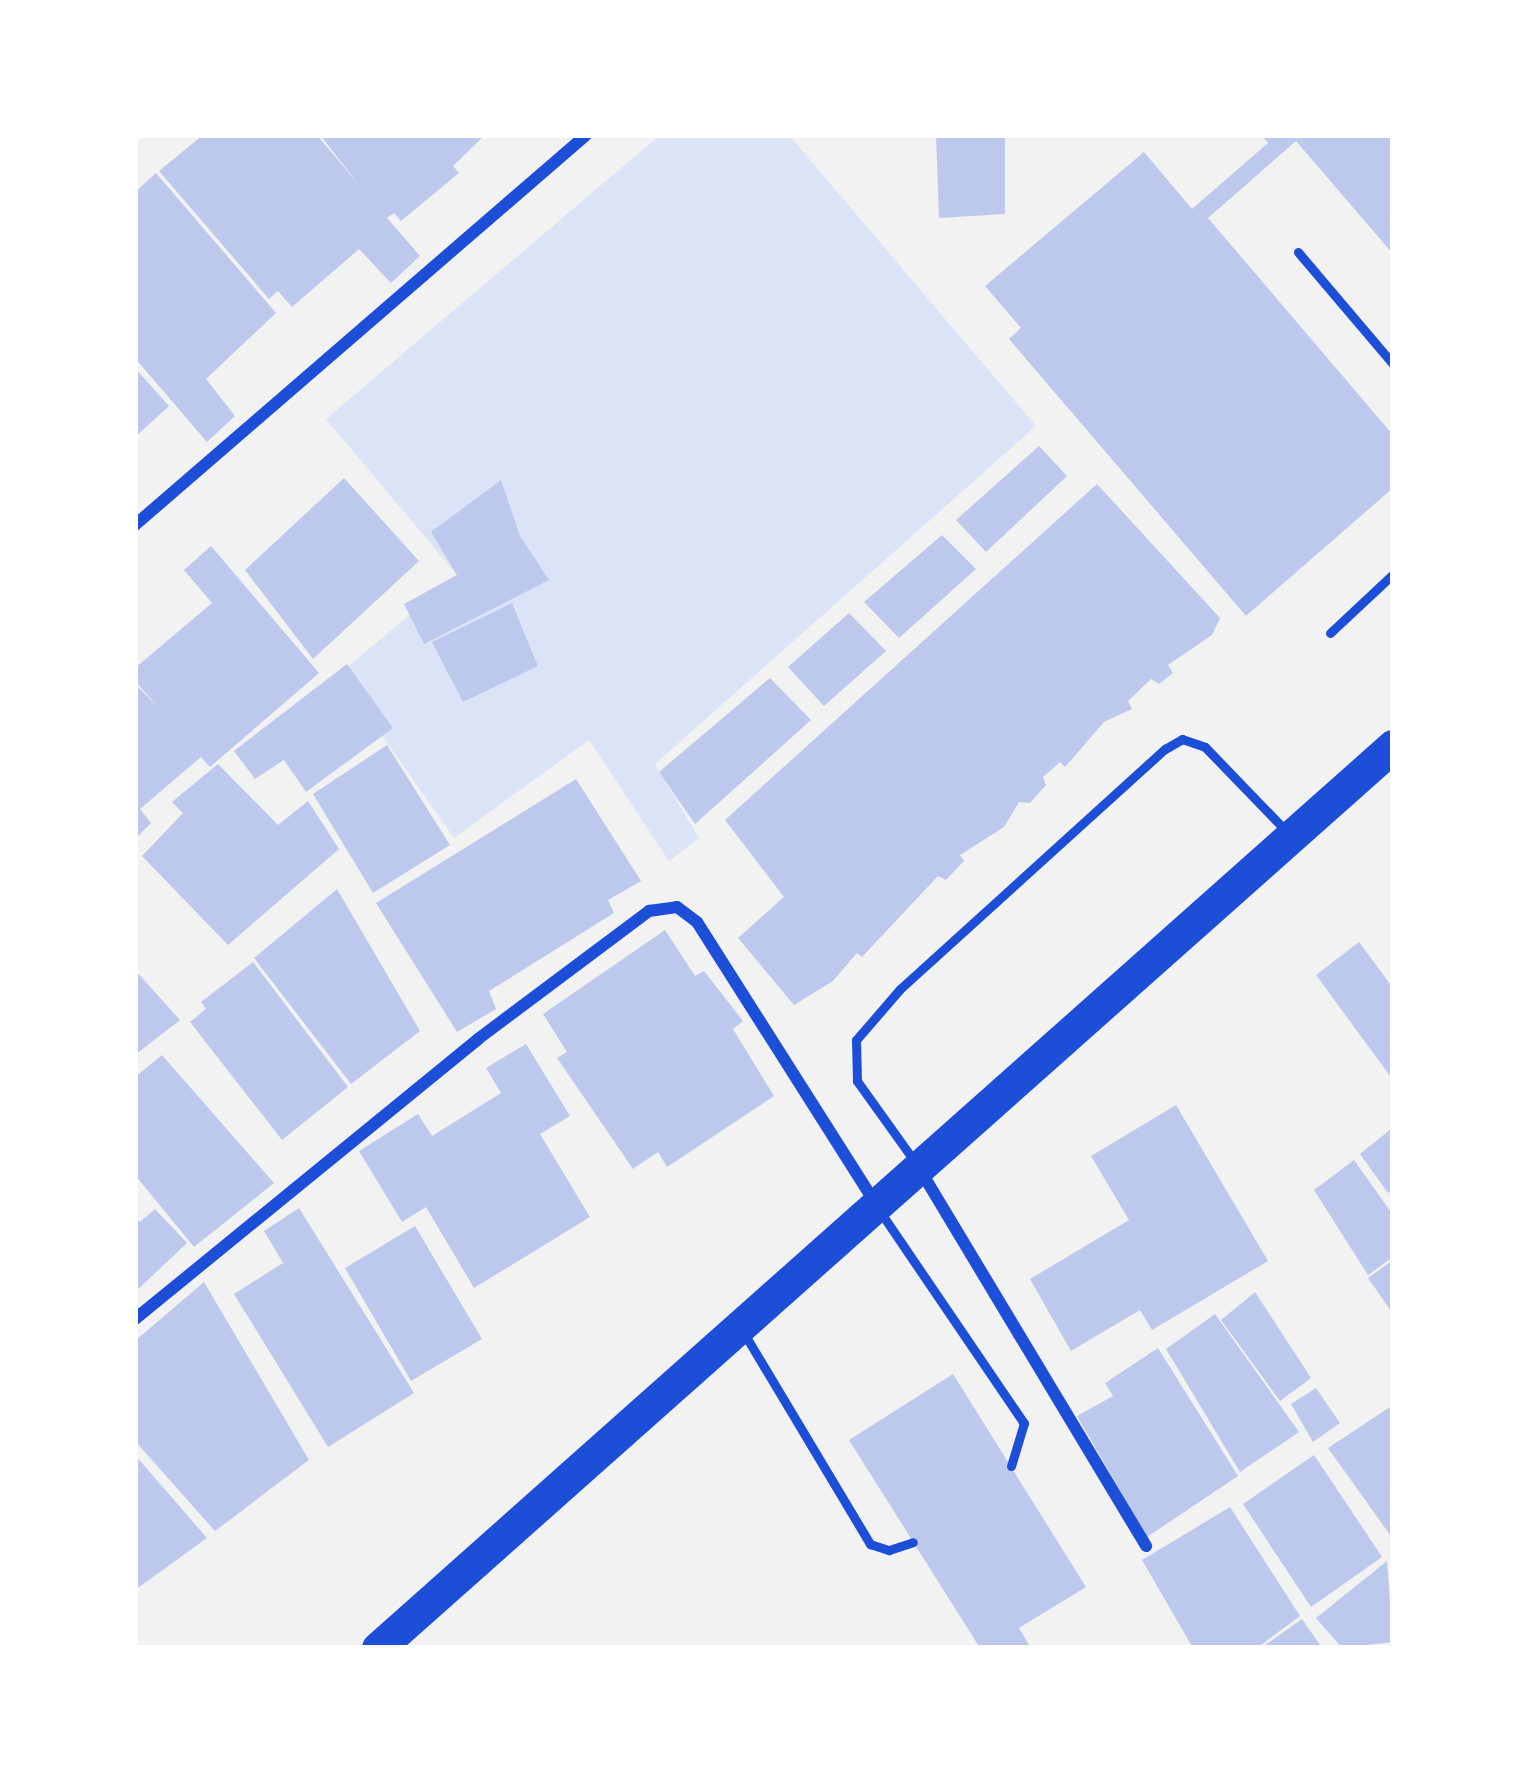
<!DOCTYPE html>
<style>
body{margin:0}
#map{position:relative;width:1528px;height:1783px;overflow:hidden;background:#f2f2f2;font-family:"Source Sans 3",sans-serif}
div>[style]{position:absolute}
.green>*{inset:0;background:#dbe4f7}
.building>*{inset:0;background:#bdc9ec}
.service>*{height:9px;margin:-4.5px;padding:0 4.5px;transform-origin:4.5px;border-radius:4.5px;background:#1d4ed8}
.minor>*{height:12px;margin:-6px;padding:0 6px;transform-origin:6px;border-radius:6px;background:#1d4ed8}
.trunk>*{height:33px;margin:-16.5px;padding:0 16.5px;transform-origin:16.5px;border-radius:16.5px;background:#1d4ed8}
span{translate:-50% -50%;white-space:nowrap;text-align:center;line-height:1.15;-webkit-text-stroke:9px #fff;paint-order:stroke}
.frame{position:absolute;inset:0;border:138px solid #fff;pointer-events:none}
</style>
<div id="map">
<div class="green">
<div style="clip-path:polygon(660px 135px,789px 135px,1036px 426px,655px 764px,699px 838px,669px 861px,589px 740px,454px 838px,339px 674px,457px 575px,326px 419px)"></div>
</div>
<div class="building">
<div style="clip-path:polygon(203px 135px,317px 135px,359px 185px,320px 135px,485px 135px,453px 166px,459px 173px,401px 221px,394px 213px,387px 218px,420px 256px,391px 283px,359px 249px,292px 307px,278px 291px,269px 299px,159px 171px)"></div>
<div style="clip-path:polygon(936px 135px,1005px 135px,1005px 214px,939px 218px)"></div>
<div style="clip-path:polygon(1261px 135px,1393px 135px,1393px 254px,1296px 141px,1208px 218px,1393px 435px,1393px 488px,1246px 616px,1009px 339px,1021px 328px,985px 286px,1144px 152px,1192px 209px,1268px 143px)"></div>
<div style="clip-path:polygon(156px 173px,276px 313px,206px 379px,235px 416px,207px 442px,135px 358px,135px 192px)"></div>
<div style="clip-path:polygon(135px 368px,169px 406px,135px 437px)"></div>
<div style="clip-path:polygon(1039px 446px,1067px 476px,986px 552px,956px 520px)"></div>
<div style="clip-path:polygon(344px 478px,419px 561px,313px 659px,245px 570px)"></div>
<div style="clip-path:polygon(501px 480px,520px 536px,549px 580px,424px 644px,404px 604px,457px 575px,431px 532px)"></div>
<div style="clip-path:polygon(1097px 484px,1220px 618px,1212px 635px,1168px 665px,1173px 673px,1159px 684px,1151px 679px,1128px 701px,1132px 709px,1104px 722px,1065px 767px,1060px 762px,1043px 777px,1046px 785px,1030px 803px,1019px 802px,1004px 827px,960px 855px,964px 861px,946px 880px,938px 876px,862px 957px,857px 953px,833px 981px,794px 1005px,738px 938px,784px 897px,725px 820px)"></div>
<div style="clip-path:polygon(942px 535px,976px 569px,899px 638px,864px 602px)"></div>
<div style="clip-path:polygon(211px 546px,319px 673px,210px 767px,201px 757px,140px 809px,151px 823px,135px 839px,135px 684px,159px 708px,135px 681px,135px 668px,212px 603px,184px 570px)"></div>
<div style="clip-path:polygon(512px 603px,538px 666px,463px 702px,432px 642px)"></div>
<div style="clip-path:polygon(849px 613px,886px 651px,824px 706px,788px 667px)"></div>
<div style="clip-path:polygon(347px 664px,393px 728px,306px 792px,284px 760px,255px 779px,234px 751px)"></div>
<div style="clip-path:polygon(770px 678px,811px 720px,695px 824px,659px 772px)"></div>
<div style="clip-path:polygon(387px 745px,450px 845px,373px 893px,313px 794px)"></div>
<div style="clip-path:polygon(218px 764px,278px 825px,308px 801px,339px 849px,228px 945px,142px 856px,183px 813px,172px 802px)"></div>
<div style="clip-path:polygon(576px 779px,641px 881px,608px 900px,614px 913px,489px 991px,496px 1009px,457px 1032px,376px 903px)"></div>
<div style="clip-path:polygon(337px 889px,420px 1031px,351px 1084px,254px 958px)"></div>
<div style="clip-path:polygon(665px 930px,695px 976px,704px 971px,743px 1021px,733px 1029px,774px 1096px,667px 1167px,658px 1152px,633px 1169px,557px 1058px,567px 1052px,543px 1014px)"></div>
<div style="clip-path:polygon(1359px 942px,1393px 988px,1393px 1080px,1316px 975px)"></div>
<div style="clip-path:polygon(253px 962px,348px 1087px,282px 1140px,190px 1022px,206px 1009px,201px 1002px)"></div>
<div style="clip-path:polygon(135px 970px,180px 1020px,135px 1055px)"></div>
<div style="clip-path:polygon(526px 1044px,570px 1116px,540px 1134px,590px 1217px,474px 1288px,426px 1207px,402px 1222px,359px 1151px,418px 1114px,432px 1136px,501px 1093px,486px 1068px)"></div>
<div style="clip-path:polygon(162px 1055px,274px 1183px,194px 1247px,135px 1175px,135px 1077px)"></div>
<div style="clip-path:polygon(1176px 1105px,1268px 1261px,1152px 1330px,1140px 1310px,1071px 1351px,1030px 1279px,1129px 1220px,1091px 1156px)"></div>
<div style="clip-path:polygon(1391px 1129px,1393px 1189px,1388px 1193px,1360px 1154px)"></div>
<div style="clip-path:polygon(1354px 1160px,1393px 1215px,1393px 1257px,1368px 1275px,1314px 1190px)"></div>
<div style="clip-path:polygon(299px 1208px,414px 1393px,328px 1447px,234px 1294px,283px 1263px,264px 1231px)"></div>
<div style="clip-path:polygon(155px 1209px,187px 1243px,135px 1292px,135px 1216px,140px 1222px)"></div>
<div style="clip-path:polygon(415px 1226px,482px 1339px,411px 1381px,345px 1268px)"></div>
<div style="clip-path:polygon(1393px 1260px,1393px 1314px,1368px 1278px)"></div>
<div style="clip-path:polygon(204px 1282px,309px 1460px,215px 1531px,135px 1441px,135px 1341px)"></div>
<div style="clip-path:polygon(1255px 1292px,1311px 1378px,1280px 1401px,1221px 1320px)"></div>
<div style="clip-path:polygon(1215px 1314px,1299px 1432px,1240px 1472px,1166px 1349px)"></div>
<div style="clip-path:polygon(1158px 1348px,1238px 1476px,1147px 1537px,1077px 1416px,1113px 1396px,1105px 1383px)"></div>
<div style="clip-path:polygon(953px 1374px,1086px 1587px,1019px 1628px,1031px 1648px,980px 1648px,849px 1440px)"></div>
<div style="clip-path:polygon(1316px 1388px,1340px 1423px,1313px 1442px,1291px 1404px)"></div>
<div style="clip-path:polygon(1393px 1405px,1393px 1539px,1328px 1448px)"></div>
<div style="clip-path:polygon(135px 1455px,207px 1538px,135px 1590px)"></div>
<div style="clip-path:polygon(1314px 1455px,1382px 1557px,1311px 1607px,1243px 1504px)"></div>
<div style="clip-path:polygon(1230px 1507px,1300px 1616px,1257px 1648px,1193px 1648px,1142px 1560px)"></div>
<div style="clip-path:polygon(1387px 1561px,1393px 1642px,1342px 1648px,1316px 1618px)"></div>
<div style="clip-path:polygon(1302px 1619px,1322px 1648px,1261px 1648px)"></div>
</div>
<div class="service">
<div style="left:1298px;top:252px;width:147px;rotate:49.7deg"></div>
<div style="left:1330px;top:633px;width:86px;rotate:-43.1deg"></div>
<div style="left:915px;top:1162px;width:100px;rotate:-125.6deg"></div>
<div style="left:857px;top:1081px;width:41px;rotate:-91.4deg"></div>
<div style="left:856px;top:1040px;width:67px;rotate:-49.2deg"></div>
<div style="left:900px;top:989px;width:358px;rotate:-42.2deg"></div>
<div style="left:1165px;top:749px;width:20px;rotate:-30deg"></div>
<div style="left:1182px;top:739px;width:24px;rotate:19deg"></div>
<div style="left:1205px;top:747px;width:117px;rotate:46deg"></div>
<div style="left:879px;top:1210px;width:258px;rotate:55.8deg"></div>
<div style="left:1024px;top:1423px;width:45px;rotate:106.8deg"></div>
<div style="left:745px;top:1335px;width:244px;rotate:59.1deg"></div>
<div style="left:870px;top:1544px;width:20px;rotate:18deg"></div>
<div style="left:889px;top:1550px;width:25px;rotate:-18deg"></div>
</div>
<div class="minor">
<div style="left:135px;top:525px;width:596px;rotate:-40.85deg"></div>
<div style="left:919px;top:1168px;width:441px;rotate:59deg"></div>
<div style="left:135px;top:1319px;width:443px;rotate:-39.2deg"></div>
<div style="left:478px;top:1039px;width:214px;rotate:-36.8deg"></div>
<div style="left:649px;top:911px;width:28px;rotate:-8deg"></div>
<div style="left:677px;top:907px;width:25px;rotate:37deg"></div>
<div style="left:697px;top:922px;width:333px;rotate:57.6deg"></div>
</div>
<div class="trunk">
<div style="left:378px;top:1648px;width:1358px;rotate:-41.63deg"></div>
</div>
<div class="frame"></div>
</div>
